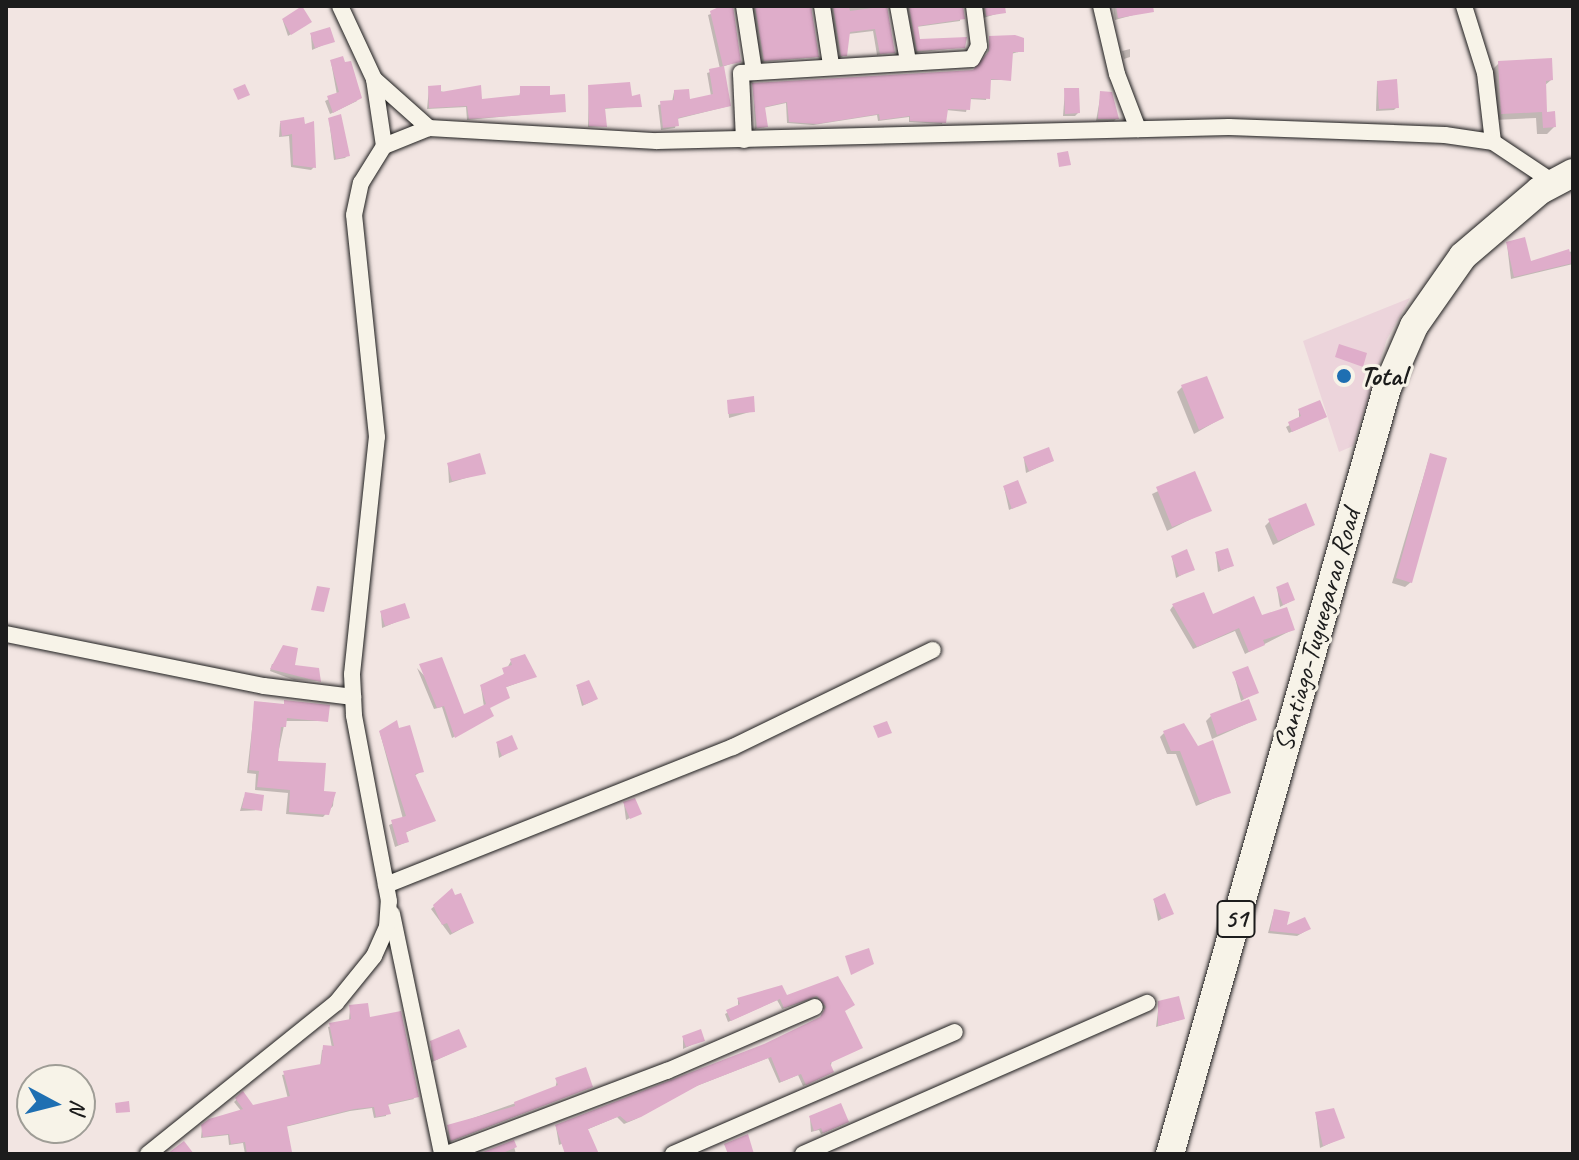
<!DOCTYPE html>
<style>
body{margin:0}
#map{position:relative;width:1579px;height:1160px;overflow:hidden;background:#f2e5e2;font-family:Caveat,sans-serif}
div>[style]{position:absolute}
.built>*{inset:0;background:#ecd4db}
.shadow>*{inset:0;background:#0003}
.building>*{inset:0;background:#dfadca}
.roads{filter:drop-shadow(0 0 2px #1c1c1c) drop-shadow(0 0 2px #1c1c1c)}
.minor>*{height:16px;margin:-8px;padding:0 8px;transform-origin:8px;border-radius:8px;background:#f7f3e8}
.trunk>*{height:28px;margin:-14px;padding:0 14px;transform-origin:14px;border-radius:14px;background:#f7f3e8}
.dots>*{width:22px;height:22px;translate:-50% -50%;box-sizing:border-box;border:4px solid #f7f3e8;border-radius:50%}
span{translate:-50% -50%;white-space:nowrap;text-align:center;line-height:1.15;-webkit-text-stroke:6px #f7f3e8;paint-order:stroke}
.shield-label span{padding:2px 6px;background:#f7f3e8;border:2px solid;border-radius:6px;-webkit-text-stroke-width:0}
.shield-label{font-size:26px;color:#1c1c1c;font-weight:700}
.poi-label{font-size:28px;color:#1c1c1c;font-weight:700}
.left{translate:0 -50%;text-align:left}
.street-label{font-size:28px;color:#1c1c1c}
.frame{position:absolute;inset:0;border:8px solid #1c1c1c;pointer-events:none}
.north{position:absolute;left:16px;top:1064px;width:80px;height:80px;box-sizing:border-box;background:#f7f3e8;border:2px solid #9f9d96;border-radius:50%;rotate:97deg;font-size:22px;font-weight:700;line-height:32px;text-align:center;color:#1c1c1c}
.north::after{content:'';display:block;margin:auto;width:28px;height:36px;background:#1f6fb2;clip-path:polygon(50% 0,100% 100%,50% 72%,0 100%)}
</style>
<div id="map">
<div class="built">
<div style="clip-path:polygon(1410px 298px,1387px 339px,1353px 446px,1339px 452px,1303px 341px)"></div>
</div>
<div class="shadow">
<div style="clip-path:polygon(718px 6px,731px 6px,739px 61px,722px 67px,729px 106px,677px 119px,675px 128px,661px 130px,658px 105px,672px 102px,674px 92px,688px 101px,711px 96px,707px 73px,720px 69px,708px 15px,719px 11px)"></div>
<div style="clip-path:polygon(752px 6px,807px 6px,817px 57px,761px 62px)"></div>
<div style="clip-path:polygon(829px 6px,886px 6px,893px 52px,877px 55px,873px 31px,848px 34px,845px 55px,839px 58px)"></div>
<div style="clip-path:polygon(907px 6px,960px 6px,960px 21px,916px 27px,918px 41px,964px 47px,915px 53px)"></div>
<div style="clip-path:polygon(980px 6px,1002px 6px,1003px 12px,983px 18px)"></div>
<div style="clip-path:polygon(1113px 6px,1136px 6px,1137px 14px,1115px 20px)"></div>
<div style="clip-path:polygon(283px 21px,306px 25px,288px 36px)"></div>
<div style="clip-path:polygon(311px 35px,332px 41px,312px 50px)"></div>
<div style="clip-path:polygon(990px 38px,1022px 51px,1011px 54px,1009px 80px,989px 80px,986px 100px,969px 99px,966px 112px,946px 110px,942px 124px,909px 122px,909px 117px,878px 121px,877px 115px,813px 125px,787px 123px,786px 103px,763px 108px,766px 127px,755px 129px,753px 85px,973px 72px,987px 55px)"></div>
<div style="clip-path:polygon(1130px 49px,1130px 57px,1124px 59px,1122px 51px)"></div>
<div style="clip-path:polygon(331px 62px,357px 101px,330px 114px,325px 101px,337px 95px)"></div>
<div style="clip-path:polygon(1499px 63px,1551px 80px,1544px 86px,1545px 114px,1554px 127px,1547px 134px,1537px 134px,1536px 118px,1494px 120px,1492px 70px)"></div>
<div style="clip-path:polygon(1377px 83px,1397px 107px,1394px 110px,1376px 111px)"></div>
<div style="clip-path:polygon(589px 87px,630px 98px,640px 106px,603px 109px,605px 126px,588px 127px)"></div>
<div style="clip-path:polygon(429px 88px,480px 102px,519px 97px,521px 88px,548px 97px,564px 111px,467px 120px,466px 107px,427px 109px)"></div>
<div style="clip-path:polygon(1065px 90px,1078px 113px,1075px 116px,1063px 116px)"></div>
<div style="clip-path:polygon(1101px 93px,1117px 118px,1114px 121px,1096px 121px)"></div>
<div style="clip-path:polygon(302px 119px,314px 167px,311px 170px,291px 167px,289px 136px,279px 137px,280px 123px)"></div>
<div style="clip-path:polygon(329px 119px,348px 155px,345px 158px,334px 160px)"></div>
<div style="clip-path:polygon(1507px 244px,1529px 263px,1573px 251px,1573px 264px,1511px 279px)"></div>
<div style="clip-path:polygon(1182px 387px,1222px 418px,1194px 434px,1177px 392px)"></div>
<div style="clip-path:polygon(728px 402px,753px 411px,729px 418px)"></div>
<div style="clip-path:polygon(1299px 411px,1325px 417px,1289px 433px,1286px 427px,1299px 420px)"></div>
<div style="clip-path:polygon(1430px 455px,1411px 582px,1405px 587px,1392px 583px)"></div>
<div style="clip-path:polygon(1024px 459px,1052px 461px,1026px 473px)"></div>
<div style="clip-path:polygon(448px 465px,483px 473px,449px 483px)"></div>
<div style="clip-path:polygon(1194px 474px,1209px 510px,1167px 531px,1152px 494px)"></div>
<div style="clip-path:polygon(1004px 487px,1024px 503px,1009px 510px)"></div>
<div style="clip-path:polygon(1270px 521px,1313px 525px,1273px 545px,1265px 526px)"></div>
<div style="clip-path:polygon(1216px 554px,1232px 566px,1218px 572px)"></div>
<div style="clip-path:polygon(1172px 557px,1193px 569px,1176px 578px)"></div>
<div style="clip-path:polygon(1277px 588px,1293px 600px,1280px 607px)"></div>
<div style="clip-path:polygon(1173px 606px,1212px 617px,1261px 617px,1292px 630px,1245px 654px,1235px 631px,1193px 649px,1170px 610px)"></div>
<div style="clip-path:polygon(381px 613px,408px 617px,382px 628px)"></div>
<div style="clip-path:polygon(524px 656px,534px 677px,504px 688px,488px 709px,489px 718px,452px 738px,442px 707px,434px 709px,417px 668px,463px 717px,484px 707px,481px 687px,502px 677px,511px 661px)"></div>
<div style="clip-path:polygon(272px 664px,293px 667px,318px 681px,294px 680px,270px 671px)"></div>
<div style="clip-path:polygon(1234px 674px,1257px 692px,1241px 701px)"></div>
<div style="clip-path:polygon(577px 687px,593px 701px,582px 706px)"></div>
<div style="clip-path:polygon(255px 703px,327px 721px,285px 721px,276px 763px,322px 793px,334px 794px,333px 806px,323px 817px,286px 814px,288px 793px,255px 790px,256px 774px,247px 773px)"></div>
<div style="clip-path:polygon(1211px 716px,1255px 720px,1212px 739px,1206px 721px)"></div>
<div style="clip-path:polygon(380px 733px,422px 771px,414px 776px,433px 820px,405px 833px,407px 842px,395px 847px,389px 825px,403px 819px)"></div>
<div style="clip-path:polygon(1164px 733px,1229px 792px,1196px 806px,1176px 754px,1167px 754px,1160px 737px)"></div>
<div style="clip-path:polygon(497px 744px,516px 748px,499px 758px)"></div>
<div style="clip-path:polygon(244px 797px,261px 797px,260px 810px,240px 811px)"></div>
<div style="clip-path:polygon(624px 804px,639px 813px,626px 820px)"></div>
<div style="clip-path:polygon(451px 892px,472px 923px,450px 935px,431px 909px)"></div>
<div style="clip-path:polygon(1154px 900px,1172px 913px,1158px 921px)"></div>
<div style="clip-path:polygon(1274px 911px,1285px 928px,1309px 929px,1297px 936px,1268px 933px)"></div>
<div style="clip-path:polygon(837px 978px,843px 1011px,829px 1074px,803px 1086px,798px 1075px,779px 1083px,768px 1058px,694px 1087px,636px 1119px,624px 1124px,617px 1117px,586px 1130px,597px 1154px,572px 1154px,566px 1142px,559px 1145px,556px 1127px,764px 1046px,820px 1019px,825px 1011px,814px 998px,782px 1009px,777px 1000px,728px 1022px,725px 1014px,738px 1007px,738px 1000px,786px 997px)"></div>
<div style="clip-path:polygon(1159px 1003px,1183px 1019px,1156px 1027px)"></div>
<div style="clip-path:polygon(350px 1007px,368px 1020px,414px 1099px,387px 1105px,386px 1116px,374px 1118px,372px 1108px,350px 1111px,285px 1127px,288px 1154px,245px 1154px,243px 1143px,229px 1145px,228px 1135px,201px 1138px,202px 1127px,242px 1112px,234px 1102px,243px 1094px,252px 1107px,288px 1099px,282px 1075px,320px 1066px,322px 1050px,332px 1048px,328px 1027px,349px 1021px)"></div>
<div style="clip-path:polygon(683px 1037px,702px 1040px,683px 1049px)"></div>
<div style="clip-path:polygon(431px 1042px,465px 1047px,432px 1062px)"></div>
<div style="clip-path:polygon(557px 1080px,591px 1087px,447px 1143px,448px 1127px,555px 1089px)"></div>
<div style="clip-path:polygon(1316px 1114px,1343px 1137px,1320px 1148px)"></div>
<div style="clip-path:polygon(810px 1118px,844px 1124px,821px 1134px,819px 1130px,811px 1132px)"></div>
<div style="clip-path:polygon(513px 1143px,516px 1154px,484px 1154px)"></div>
</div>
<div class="building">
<div style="clip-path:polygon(302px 6px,312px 22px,291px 35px,282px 19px)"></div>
<div style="clip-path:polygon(721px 6px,733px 6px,741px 62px,723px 66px,710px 11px)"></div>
<div style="clip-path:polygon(755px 6px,811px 6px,819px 57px,764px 61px)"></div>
<div style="clip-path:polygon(833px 6px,849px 6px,850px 11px,887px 6px,895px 53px,880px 54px,875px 29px,850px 32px,847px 56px,841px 56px)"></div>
<div style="clip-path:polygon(909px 6px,963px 6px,965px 19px,918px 26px,920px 39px,967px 37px,965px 48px,917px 51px)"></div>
<div style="clip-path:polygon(985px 6px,1005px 6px,1006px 13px,986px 16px)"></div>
<div style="clip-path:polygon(1116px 6px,1153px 6px,1154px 12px,1118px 18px)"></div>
<div style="clip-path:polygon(330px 27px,335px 42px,315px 48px,310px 33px)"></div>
<div style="clip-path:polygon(1015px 35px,1024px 38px,1024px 52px,1013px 52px,1011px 81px,991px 79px,990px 99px,971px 98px,970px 110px,948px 109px,946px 123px,910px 121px,910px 116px,880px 120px,879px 114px,817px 124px,789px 122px,787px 102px,765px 107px,768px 127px,757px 128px,752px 83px,973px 70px,989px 51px,989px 36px)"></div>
<div style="clip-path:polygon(343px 56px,345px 62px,351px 61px,362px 98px,333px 113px,327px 96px,339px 92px,330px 60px)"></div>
<div style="clip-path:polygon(1552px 58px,1553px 80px,1546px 81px,1547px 112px,1555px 111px,1556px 127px,1543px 128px,1542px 112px,1501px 114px,1498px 61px)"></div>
<div style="clip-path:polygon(724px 66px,731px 106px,678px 118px,679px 126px,663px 128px,660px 101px,674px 100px,674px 90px,689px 89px,690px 99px,713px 94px,709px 69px)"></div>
<div style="clip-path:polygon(1397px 79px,1399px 108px,1379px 109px,1377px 81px)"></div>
<div style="clip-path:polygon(630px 82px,632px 96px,640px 94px,642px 107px,605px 108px,607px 127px,589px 126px,588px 85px)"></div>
<div style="clip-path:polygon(245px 84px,250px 95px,238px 100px,233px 89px)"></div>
<div style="clip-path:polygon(441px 85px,441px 92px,481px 85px,482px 99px,520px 95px,520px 86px,550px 86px,550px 95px,565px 94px,566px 112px,469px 119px,467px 106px,429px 108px,428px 86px)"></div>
<div style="clip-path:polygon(1064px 88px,1079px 88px,1080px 113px,1065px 114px)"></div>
<div style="clip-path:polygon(1100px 91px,1112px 92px,1119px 119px,1098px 119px)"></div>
<div style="clip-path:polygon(341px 114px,350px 156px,336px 159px,328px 118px)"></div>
<div style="clip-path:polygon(304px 117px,305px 124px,314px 121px,316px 168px,293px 165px,292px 134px,282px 136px,280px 121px)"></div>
<div style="clip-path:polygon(1068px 151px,1071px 165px,1059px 167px,1057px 153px)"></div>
<div style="clip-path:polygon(1525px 237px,1531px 261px,1569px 249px,1573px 263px,1514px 277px,1506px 242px)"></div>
<div style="clip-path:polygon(1339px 344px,1367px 353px,1363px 367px,1335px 357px)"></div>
<div style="clip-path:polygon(1207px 376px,1224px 418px,1199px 430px,1181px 385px)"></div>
<div style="clip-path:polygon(754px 396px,755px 412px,728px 414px,727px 400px)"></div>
<div style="clip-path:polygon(1320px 400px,1327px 417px,1292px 432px,1288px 422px,1301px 416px,1298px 409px)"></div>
<div style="clip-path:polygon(1049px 447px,1054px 461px,1029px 471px,1023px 457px)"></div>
<div style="clip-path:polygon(480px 453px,486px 474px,452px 481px,447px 463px)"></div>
<div style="clip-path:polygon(1430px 453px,1447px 458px,1412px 583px,1396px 578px)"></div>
<div style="clip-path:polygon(1195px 471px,1212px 511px,1172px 527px,1156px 487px)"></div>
<div style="clip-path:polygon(1018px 480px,1027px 503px,1012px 509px,1003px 486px)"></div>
<div style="clip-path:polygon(1306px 503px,1315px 525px,1278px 541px,1268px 519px)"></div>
<div style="clip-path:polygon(1228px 548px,1234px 566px,1221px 570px,1215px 552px)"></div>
<div style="clip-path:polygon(1187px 549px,1195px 570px,1179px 576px,1171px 556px)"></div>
<div style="clip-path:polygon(1288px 582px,1295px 600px,1283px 605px,1276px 587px)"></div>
<div style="clip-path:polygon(317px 586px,330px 588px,324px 612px,311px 610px)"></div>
<div style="clip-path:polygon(1204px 592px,1213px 614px,1254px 596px,1262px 615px,1287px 607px,1295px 630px,1263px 640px,1265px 645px,1249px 652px,1239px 628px,1197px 647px,1172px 604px)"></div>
<div style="clip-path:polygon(405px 603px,410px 618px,385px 626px,380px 611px)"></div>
<div style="clip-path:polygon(283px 645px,298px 648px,295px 665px,319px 668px,321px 682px,270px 669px)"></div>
<div style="clip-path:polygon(525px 654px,537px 677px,506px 687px,510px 698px,490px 708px,494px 716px,455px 738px,444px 706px,437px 708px,419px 664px,442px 657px,464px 714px,486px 704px,480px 685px,504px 674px,502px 668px,512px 665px,510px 659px)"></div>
<div style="clip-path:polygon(1248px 666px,1259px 693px,1244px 699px,1232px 672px)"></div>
<div style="clip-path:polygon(589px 680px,598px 699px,584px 705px,576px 685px)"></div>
<div style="clip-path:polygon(1249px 699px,1257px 720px,1217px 735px,1210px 714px)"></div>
<div style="clip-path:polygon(284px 700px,330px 705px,328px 722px,287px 718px,286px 727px,281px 727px,278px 761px,326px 763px,324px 791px,336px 792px,329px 815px,289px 812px,290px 790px,257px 787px,259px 771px,249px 770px,254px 701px,284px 704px)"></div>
<div style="clip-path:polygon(397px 720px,399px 728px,410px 725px,424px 772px,415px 774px,436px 821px,406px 832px,409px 842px,398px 845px,391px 820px,406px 816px,379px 731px)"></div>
<div style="clip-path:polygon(887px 721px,892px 733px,878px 738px,873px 726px)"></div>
<div style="clip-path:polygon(1184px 723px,1198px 746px,1213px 740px,1231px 793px,1200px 803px,1180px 751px,1171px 751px,1163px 731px)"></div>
<div style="clip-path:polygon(512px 735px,518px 749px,502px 756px,496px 742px)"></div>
<div style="clip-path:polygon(245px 792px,264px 795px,262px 811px,242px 808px)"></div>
<div style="clip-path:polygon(635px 798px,642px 814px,630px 819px,623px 802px)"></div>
<div style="clip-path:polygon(452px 888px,455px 895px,461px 893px,474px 923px,452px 933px,447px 923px,442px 925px,433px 905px)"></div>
<div style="clip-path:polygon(1165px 893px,1174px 914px,1162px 919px,1153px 899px)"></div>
<div style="clip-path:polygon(1274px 909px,1290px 912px,1287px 925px,1305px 917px,1311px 929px,1300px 934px,1270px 931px)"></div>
<div style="clip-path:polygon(869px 948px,874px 964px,851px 975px,845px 956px)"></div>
<div style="clip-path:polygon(838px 976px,855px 1005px,845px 1011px,863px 1048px,830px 1063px,834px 1072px,806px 1085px,801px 1074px,781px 1082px,771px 1057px,699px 1085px,641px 1117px,627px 1122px,620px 1116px,588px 1129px,599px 1154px,565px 1154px,555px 1125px,764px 1044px,820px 1017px,826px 1007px,817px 996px,784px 1008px,780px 999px,731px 1021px,726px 1010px,740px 1004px,737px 998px,782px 985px,787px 995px)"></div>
<div style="clip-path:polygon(1179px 996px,1185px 1019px,1158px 1026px,1158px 1001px)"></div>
<div style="clip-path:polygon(368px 1003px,370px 1017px,401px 1011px,419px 1097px,388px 1104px,391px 1114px,376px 1117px,374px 1107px,354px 1109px,287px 1126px,292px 1152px,282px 1154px,247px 1154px,245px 1142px,231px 1144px,229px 1134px,203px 1137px,201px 1125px,209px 1119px,243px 1109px,235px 1098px,243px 1091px,253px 1105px,290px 1096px,283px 1071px,321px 1064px,323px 1045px,334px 1046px,329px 1023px,351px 1019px,349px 1005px)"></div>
<div style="clip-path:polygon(459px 1029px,467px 1047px,434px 1061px,430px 1041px)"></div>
<div style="clip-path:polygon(701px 1029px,705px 1041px,686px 1047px,682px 1036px)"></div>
<div style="clip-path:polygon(586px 1067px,593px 1087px,451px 1141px,447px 1125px,515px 1106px,514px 1102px,558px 1085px,555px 1078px)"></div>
<div style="clip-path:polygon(129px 1101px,130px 1112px,116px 1113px,115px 1103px)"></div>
<div style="clip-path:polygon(841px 1103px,849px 1122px,823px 1133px,821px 1128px,814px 1131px,809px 1116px)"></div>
<div style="clip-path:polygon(1334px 1108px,1345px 1138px,1323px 1146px,1315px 1112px)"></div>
<div style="clip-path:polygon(748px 1134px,754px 1154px,728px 1154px,724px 1144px)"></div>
<div style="clip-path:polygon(514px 1140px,517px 1147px,500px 1154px,478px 1154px)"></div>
<div style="clip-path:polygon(184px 1141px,194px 1154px,167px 1154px)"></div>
</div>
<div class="roads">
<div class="minor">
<div style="left:340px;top:6px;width:81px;rotate:65deg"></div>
<div style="left:374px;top:79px;width:74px;rotate:41.7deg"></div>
<div style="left:744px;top:6px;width:66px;rotate:81.3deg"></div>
<div style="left:822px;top:6px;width:60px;rotate:81.3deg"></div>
<div style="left:898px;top:6px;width:56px;rotate:79.7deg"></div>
<div style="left:1101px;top:6px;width:70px;rotate:76.8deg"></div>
<div style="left:1117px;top:74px;width:59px;rotate:69.1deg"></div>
<div style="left:1464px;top:6px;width:70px;rotate:72.6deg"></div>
<div style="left:1485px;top:73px;width:69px;rotate:83.4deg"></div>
<div style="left:374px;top:79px;width:68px;rotate:81.5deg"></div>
<div style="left:744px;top:140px;width:67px;rotate:-92.6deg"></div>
<div style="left:741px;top:73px;width:231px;rotate:-3.5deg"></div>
<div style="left:972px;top:59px;width:15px;rotate:-62deg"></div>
<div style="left:979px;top:46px;width:40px;rotate:-97.1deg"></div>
<div style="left:6px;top:634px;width:263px;rotate:11.4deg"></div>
<div style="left:264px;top:686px;width:90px;rotate:7deg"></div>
<div style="left:386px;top:885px;width:373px;rotate:-21.7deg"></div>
<div style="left:733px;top:747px;width:222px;rotate:-25.9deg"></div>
<div style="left:392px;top:914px;width:245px;rotate:78.2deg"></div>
<div style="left:148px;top:1154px;width:241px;rotate:-38.8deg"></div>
<div style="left:336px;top:1003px;width:60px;rotate:-51deg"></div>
<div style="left:374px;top:956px;width:32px;rotate:-66deg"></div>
<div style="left:387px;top:927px;width:26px;rotate:-86deg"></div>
<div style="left:389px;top:901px;width:189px;rotate:-100.7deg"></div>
<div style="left:354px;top:715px;width:41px;rotate:-92.8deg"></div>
<div style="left:352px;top:674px;width:238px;rotate:-84deg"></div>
<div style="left:377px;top:437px;width:223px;rotate:-95.9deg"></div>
<div style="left:354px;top:215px;width:33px;rotate:-78deg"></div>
<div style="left:361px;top:183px;width:44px;rotate:-58.1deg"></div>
<div style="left:384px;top:146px;width:48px;rotate:-21.8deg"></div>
<div style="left:429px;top:128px;width:228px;rotate:3.3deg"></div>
<div style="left:657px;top:141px;width:572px;rotate:-1.4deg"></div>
<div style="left:1229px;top:127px;width:216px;rotate:2.1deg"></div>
<div style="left:1445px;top:135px;width:49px;rotate:8.3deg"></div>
<div style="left:1493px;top:142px;width:72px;rotate:33.7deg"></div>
<div style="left:447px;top:1154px;width:235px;rotate:-20.7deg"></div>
<div style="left:667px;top:1071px;width:161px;rotate:-23.4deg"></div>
<div style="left:673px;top:1154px;width:307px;rotate:-23.4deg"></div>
<div style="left:803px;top:1154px;width:376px;rotate:-23.7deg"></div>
</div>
<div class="trunk">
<div style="left:1170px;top:1154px;width:796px;rotate:-74.18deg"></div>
<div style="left:1387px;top:388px;width:68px;rotate:-66.5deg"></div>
<div style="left:1414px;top:326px;width:85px;rotate:-55deg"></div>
<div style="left:1463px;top:256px;width:100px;rotate:-40.5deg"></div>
<div style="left:1539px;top:191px;width:38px;rotate:-28deg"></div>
</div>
</div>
<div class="dots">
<div style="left:1344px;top:376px;background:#1f6fb2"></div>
</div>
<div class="shield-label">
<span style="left:1236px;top:919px">51</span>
</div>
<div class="poi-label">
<span class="left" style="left:1360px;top:376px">Total</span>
</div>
<div class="street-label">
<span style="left:1317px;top:630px;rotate:-74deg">Santiago-Tuguegarao Road</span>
</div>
<div class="frame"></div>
<div class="north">N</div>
</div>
